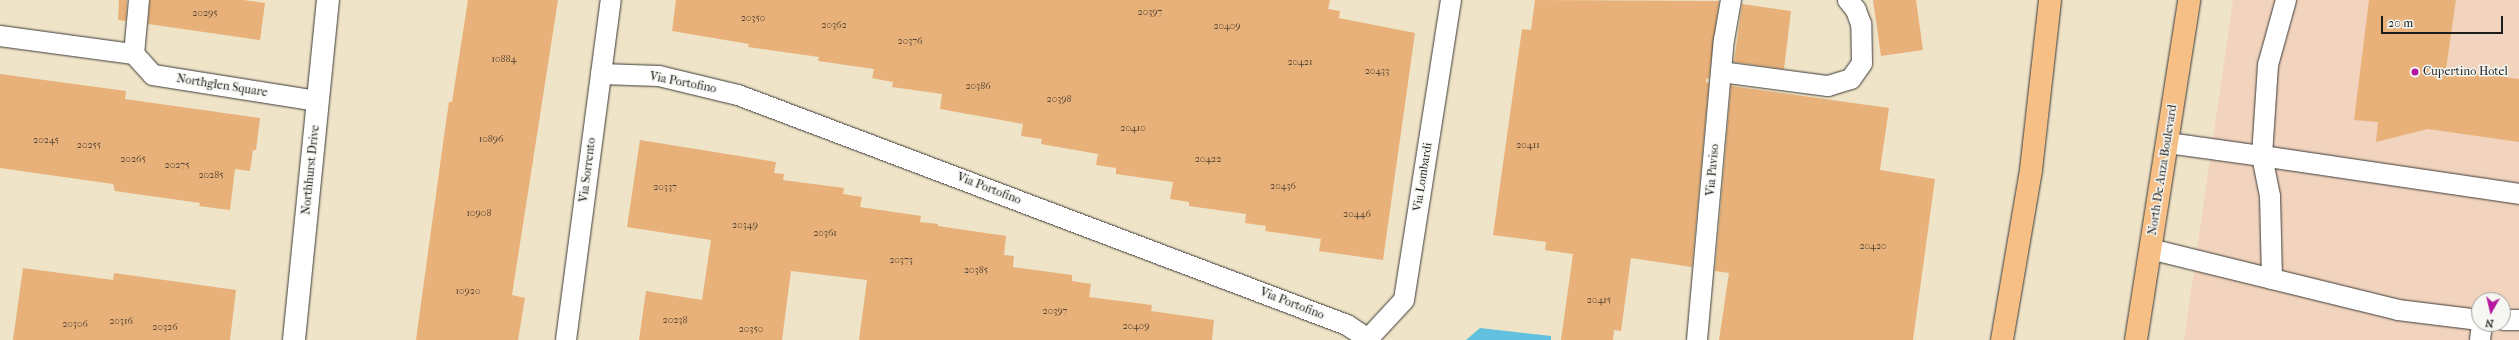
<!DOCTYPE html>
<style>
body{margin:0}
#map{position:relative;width:2519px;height:340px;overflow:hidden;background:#efe3c8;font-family:"IM FELL French Canon",serif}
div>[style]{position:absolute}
.built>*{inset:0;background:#f2d4be}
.water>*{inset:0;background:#61c1df}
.building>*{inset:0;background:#e7b179}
.roads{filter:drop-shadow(0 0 1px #3c3a36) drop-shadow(0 0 1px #3c3a36)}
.service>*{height:20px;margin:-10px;padding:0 10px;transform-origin:10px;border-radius:10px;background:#fff}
.minor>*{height:22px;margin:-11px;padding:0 11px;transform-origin:11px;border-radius:11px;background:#fff}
.primary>*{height:22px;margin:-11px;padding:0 11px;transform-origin:11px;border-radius:11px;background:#f5bf86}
.dots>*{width:11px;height:11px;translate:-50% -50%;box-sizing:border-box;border:2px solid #f6f6f2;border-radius:50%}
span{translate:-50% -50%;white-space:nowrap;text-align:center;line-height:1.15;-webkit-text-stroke:3px #f6f6f2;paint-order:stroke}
.number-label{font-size:10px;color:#4f4133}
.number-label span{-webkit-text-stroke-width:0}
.poi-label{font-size:12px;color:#1c1c1c}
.left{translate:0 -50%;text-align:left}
.street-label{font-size:12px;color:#1c1c1c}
.north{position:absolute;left:2471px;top:292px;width:40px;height:40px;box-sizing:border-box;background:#f6f6f2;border:1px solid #9f9f9c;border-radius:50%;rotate:188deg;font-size:11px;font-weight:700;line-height:16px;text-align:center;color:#1c1c1c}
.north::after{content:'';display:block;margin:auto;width:14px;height:18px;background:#b5179e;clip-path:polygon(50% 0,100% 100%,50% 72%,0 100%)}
.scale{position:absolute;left:2381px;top:16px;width:122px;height:18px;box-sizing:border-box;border:2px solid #1c1c1c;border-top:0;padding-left:5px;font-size:12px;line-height:14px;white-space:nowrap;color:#1c1c1c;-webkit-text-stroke:3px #f6f6f2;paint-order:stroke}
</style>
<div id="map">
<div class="built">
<div style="clip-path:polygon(evenodd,2233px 0,2519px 0,2519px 340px,2184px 340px,2233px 0,2479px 300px,2503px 300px,2503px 324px,2479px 324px,2479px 300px)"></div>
</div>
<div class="water">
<div style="clip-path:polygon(1480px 328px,1551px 336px,1551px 340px,1466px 340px)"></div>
</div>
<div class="building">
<div style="clip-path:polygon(119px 0,127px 0,126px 21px,118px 20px)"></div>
<div style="clip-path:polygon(150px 0,243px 0,265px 3px,260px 40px,148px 24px)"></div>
<div style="clip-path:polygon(468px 0,558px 0,512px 295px,525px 298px,518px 340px,416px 340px,444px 136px,449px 102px,452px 102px)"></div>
<div style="clip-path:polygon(676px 0,1330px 0,1328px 9px,1340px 11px,1339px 18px,1415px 33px,1383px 260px,1319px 251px,1321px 239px,1265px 231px,1266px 226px,1245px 223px,1246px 214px,1189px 206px,1189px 202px,1170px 199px,1173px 182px,1116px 174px,1116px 168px,1096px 165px,1098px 154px,1041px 144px,1042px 139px,1021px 136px,1023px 124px,940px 109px,942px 94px,892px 87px,893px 82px,872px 78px,874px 69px,818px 61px,819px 57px,748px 47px,749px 44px,672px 31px)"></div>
<div style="clip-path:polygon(1535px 0,1719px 1px,1709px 78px,1706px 79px,1706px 82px,1709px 83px,1692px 267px,1631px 258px,1621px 331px,1614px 330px,1613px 340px,1561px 340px,1573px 254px,1545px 250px,1546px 242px,1493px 235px,1522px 29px,1531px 30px)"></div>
<div style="clip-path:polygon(1873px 0,1916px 0,1923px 50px,1881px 56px)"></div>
<div style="clip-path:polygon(2369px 0,2456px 0,2446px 69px,2519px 79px,2519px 142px,2428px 129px,2376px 142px,2378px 122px,2354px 120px)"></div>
<div style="clip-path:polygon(1742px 4px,1791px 11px,1784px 69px,1734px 62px)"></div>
<div style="clip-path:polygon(0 74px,126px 91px,125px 99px,260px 118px,256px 150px,253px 150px,250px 171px,235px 169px,230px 210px,199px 206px,200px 203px,115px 191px,113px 184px,0 168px)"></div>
<div style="clip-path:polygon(1731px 86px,1889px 108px,1880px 170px,1935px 179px,1913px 340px,1719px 340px,1729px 273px,1715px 271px)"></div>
<div style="clip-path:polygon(640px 140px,776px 162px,774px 173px,784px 174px,783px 180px,844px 188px,843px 194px,862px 197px,860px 207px,921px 216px,920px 222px,938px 224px,938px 226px,1006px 236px,1004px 255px,1014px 256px,1013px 267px,1072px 275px,1072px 281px,1091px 284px,1089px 297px,1152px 305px,1151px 311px,1214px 320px,1212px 340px,859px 340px,867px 280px,791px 271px,782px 340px,639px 340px,646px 291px,702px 300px,711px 240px,627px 227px)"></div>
<div style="clip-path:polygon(23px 268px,113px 280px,114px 273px,236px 290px,230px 340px,13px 340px)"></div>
</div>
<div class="roads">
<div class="service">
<div style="left:2286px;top:0;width:67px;rotate:105.5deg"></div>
<div style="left:2268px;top:65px;width:91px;rotate:93.8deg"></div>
<div style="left:2262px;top:156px;width:260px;rotate:8.4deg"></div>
<div style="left:0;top:36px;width:135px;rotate:7.7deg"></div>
<div style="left:134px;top:54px;width:28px;rotate:48deg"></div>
<div style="left:153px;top:75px;width:167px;rotate:9deg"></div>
<div style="left:134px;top:54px;width:54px;rotate:-84.7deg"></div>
<div style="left:1721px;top:72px;width:108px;rotate:7.5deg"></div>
<div style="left:1828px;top:86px;width:24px;rotate:-17deg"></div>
<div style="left:1851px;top:79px;width:19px;rotate:-55deg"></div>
<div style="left:1862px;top:63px;width:39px;rotate:-91deg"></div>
<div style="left:1861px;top:24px;width:15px;rotate:-110deg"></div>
<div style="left:1856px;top:10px;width:13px;rotate:-129deg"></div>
<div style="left:601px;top:74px;width:58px;rotate:2deg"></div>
<div style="left:659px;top:76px;width:81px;rotate:13.5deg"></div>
<div style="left:738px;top:95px;width:651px;rotate:20.69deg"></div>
<div style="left:1347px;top:325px;width:24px;rotate:33deg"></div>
<div style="left:2168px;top:143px;width:95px;rotate:7.9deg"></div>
<div style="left:2262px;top:156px;width:41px;rotate:78.7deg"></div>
<div style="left:2270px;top:196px;width:83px;rotate:88.6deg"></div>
<div style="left:2150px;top:249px;width:255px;rotate:13.8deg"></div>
<div style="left:2398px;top:310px;width:82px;rotate:7deg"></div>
<div style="left:2503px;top:320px;width:16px"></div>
<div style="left:566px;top:340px;width:343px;rotate:-82.5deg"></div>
<div style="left:1367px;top:340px;width:54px;rotate:-47.2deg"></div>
<div style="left:1404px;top:300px;width:304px;rotate:-81.1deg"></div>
<div style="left:1697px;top:340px;width:301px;rotate:-84.9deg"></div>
<div style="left:1724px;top:40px;width:41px;rotate:-80.1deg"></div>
<div style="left:2480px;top:340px;width:16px;rotate:-83deg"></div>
</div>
<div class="minor">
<div style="left:294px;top:340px;width:342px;rotate:-84.3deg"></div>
</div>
<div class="primary">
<div style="left:2002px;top:340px;width:172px;rotate:-80.3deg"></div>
<div style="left:2031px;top:170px;width:171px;rotate:-83.6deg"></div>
<div style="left:2136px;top:340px;width:344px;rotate:-81.1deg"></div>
</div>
</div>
<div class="dots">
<div style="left:2415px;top:72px;background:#b5179e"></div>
</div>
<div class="number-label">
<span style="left:1150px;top:13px">20397</span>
<span style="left:205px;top:14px">20295</span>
<span style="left:753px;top:19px">20350</span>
<span style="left:834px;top:26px">20362</span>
<span style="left:1227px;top:27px">20409</span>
<span style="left:910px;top:42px">20376</span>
<span style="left:504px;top:60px">10884</span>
<span style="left:1300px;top:63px">20421</span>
<span style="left:1377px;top:72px">20433</span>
<span style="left:978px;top:87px">20386</span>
<span style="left:1059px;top:100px">20398</span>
<span style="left:1133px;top:129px">20410</span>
<span style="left:491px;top:140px">10896</span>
<span style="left:46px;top:141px">20245</span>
<span style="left:89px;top:146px">20255</span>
<span style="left:1528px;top:146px">20411</span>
<span style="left:133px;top:160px">20265</span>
<span style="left:1208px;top:160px">20422</span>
<span style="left:177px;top:166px">20275</span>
<span style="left:211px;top:176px">20285</span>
<span style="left:1283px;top:187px">20436</span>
<span style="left:665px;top:188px">20337</span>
<span style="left:479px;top:214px">10908</span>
<span style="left:1357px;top:215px">20446</span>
<span style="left:745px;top:226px">20349</span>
<span style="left:825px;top:234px">20361</span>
<span style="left:1873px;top:247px">20420</span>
<span style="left:901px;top:261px">20373</span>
<span style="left:976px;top:271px">20385</span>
<span style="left:468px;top:292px">10920</span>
<span style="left:1599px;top:301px">20415</span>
<span style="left:1055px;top:312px">20397</span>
<span style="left:675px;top:321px">20238</span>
<span style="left:121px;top:322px">20316</span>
<span style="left:75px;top:325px">20306</span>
<span style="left:1136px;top:327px">20409</span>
<span style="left:165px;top:328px">20326</span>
<span style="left:751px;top:330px">20350</span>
</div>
<div class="poi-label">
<span class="left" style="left:2423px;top:72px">Cupertino Hotel</span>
</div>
<div class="street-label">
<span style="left:683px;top:83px;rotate:11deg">Via Portofino</span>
<span style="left:222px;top:86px;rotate:9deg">Northglen Square</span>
<span style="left:311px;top:170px;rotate:-84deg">Northhurst Drive</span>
<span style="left:588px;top:170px;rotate:-83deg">Via Sorrento</span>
<span style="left:1713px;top:170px;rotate:-85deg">Via Paviso</span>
<span style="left:2163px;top:170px;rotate:-81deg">North De Anza Boulevard</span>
<span style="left:1423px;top:177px;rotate:-81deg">Via Lombardi</span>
<span style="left:989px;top:189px;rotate:21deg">Via Portofino</span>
<span style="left:1292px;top:304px;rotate:21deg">Via Portofino</span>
</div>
<div class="north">N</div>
<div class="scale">20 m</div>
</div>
